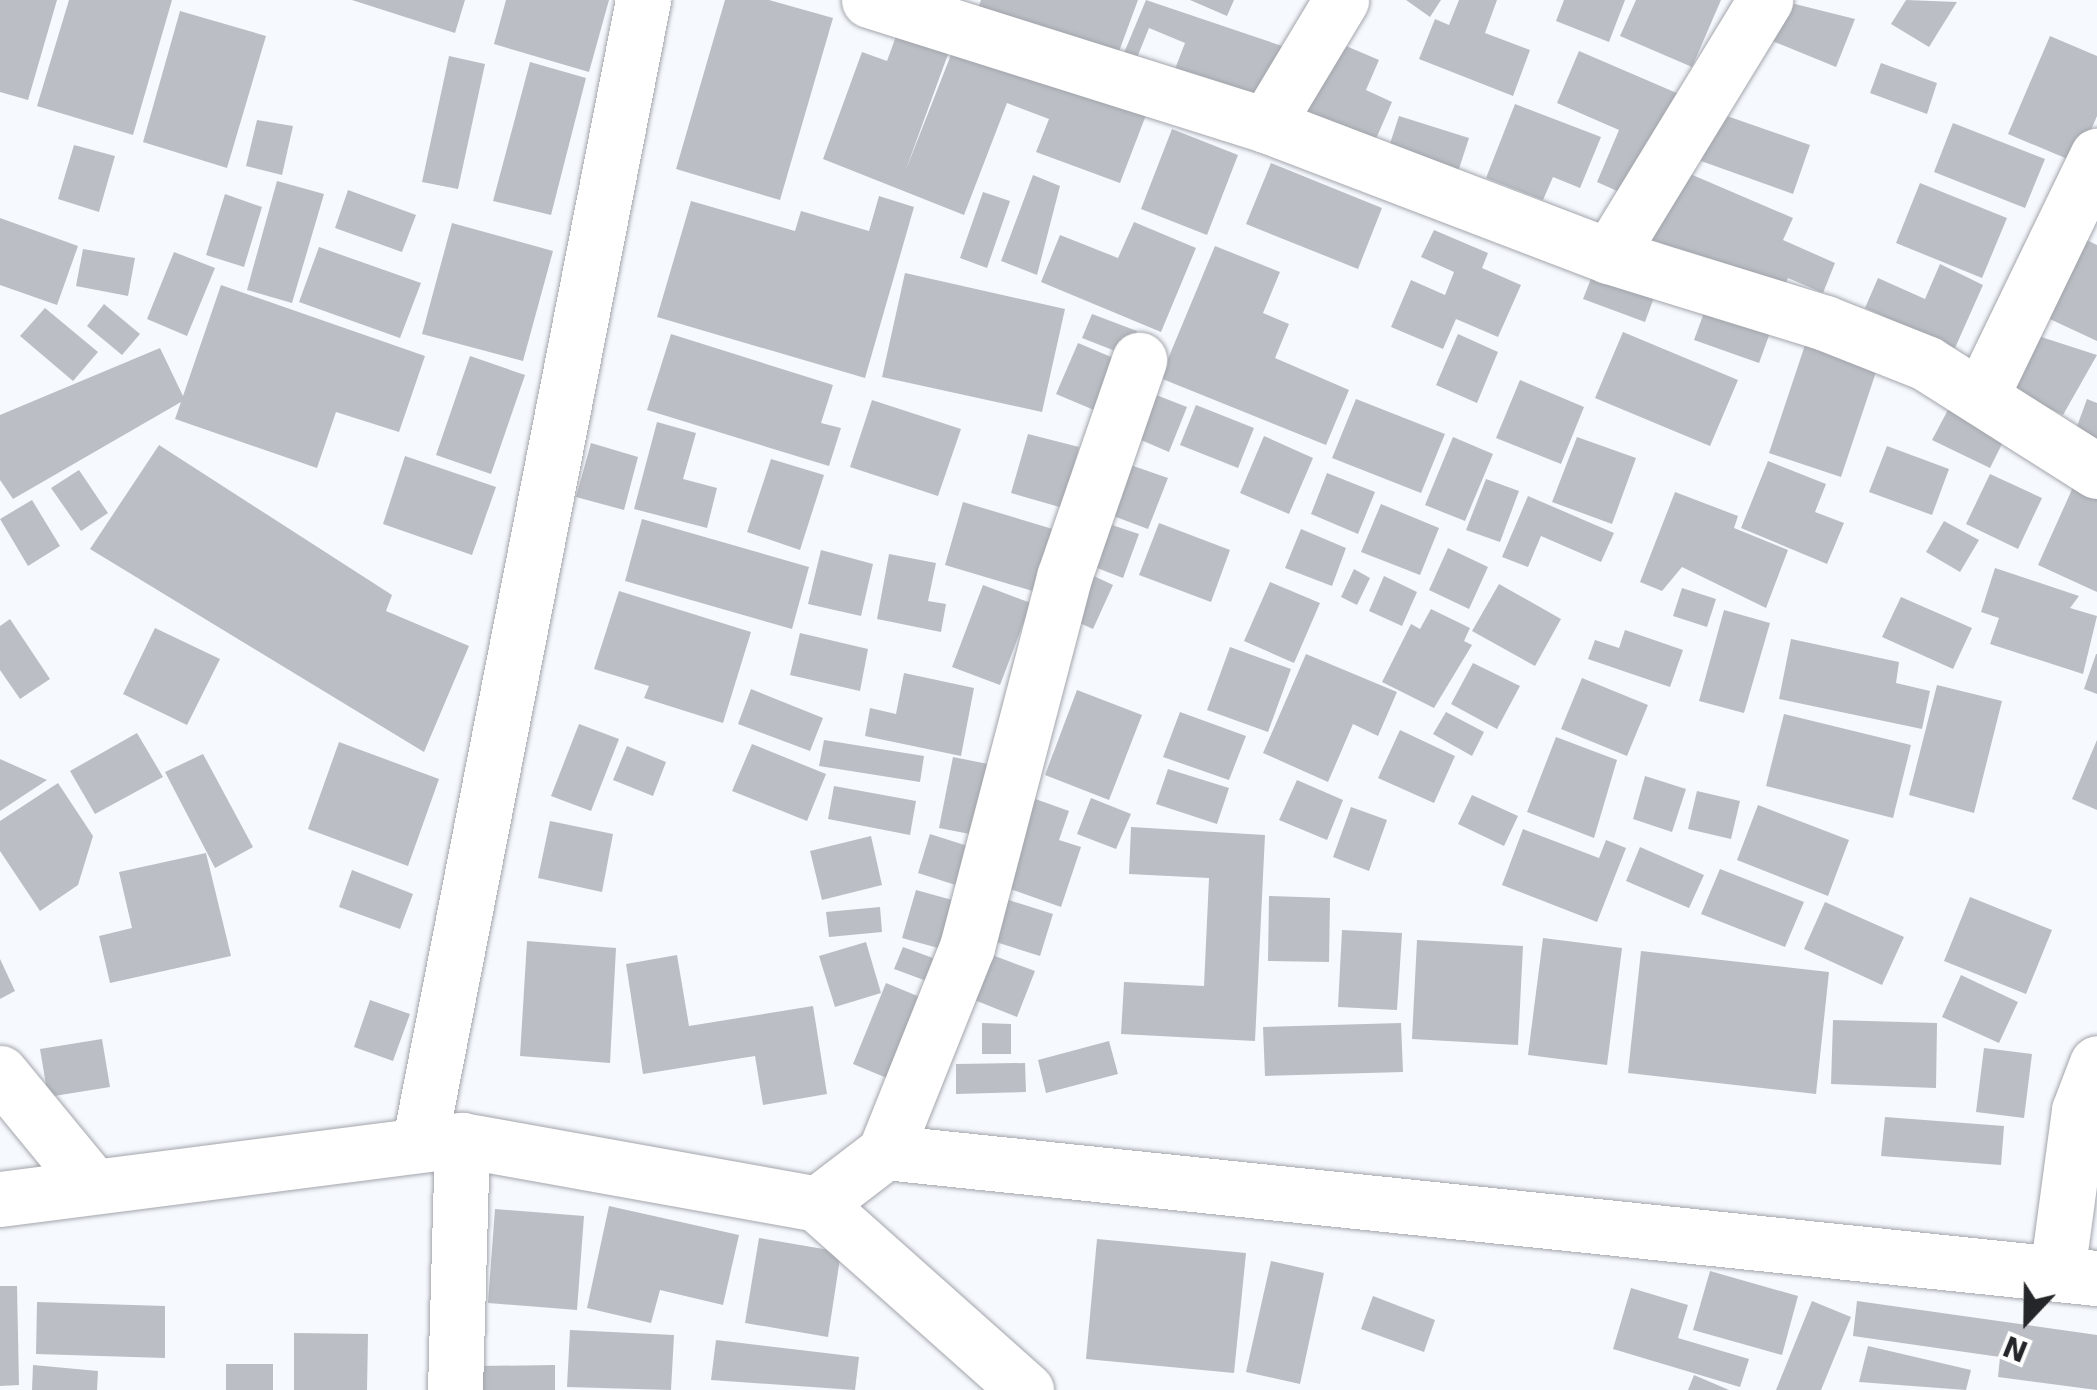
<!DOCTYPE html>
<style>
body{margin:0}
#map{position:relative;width:2097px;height:1390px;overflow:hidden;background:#f6f9fe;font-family:"DejaVu Sans",sans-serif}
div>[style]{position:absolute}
.building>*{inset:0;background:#bbbfc5}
.roads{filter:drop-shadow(0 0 2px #a2a5ab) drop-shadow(0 0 2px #a2a5ab)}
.minor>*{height:55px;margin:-27.5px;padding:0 27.5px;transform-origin:27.5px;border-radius:27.5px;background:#fff}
span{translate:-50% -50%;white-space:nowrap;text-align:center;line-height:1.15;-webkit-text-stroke:8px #fff;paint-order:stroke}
.north{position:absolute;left:1977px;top:1270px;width:100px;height:100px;-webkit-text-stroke:8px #fff;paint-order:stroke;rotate:202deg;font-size:28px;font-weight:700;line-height:40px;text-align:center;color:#252629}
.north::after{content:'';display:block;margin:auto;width:35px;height:45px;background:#252629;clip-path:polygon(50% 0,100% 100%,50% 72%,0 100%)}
</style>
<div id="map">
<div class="building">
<div style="clip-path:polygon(0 0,57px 0,28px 100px,0 92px)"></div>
<div style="clip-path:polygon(69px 0,172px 0,133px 135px,37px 106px)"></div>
<div style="clip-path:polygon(352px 0,465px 0,455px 33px)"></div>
<div style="clip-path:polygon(506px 0,609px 0,589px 72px,494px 44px)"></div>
<div style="clip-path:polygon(725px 0,769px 0,833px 18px,780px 200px,676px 169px)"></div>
<div style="clip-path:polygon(981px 0,1138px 0,1111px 73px,973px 23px)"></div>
<div style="clip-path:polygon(1146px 0,1291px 49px,1264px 119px,1170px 82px,1185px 43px,1149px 28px,1132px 70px,1119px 65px)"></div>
<div style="clip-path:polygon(1190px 0,1234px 0,1227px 16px)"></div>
<div style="clip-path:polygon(1406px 0,1441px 0,1430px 17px)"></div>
<div style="clip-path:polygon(1459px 0,1497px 0,1485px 33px,1530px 50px,1513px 96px,1419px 59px,1435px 19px,1449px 25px)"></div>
<div style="clip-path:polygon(1564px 0,1625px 0,1609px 42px,1556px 21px)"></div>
<div style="clip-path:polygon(1636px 0,1721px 0,1692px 67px,1620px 36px)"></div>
<div style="clip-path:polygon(1779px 0,1855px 19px,1836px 67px,1765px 38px)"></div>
<div style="clip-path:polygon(1906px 0,1957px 2px,1929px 47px,1891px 24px)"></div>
<div style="clip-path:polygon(180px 11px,266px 36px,227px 168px,143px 142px)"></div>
<div style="clip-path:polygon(899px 28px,951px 46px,905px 172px,956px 42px,1146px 115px,1120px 183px,1036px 152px,1049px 119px,1007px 103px,964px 215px,823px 159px,862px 52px,887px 61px)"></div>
<div style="clip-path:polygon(2050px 36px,2097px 56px,2097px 116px,2077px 163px,2008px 134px)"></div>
<div style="clip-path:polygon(1325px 37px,1379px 60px,1366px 90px,1392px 102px,1372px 148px,1293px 114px)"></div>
<div style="clip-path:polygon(1579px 51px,1679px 94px,1635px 199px,1597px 182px,1619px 130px,1557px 103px)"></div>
<div style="clip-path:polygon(449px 56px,485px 64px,458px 189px,422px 182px)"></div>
<div style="clip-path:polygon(530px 62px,586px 78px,551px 215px,493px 201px)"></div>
<div style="clip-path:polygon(1881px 63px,1937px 83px,1927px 114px,1870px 93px)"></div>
<div style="clip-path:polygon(1515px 104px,1601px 137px,1580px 188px,1553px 177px,1543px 200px,1486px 178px)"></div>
<div style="clip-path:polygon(1704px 108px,1810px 145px,1793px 194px,1687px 156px)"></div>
<div style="clip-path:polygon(1399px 116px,1469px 138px,1455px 181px,1385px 159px)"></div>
<div style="clip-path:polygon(257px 120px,293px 126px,282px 175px,246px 166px)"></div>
<div style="clip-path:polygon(1953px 123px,2045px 159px,2025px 208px,1934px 172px)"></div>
<div style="clip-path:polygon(1172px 129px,1238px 155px,1207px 235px,1141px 209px)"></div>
<div style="clip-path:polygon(74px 145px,115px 156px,99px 212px,58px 199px)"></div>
<div style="clip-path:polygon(1271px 163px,1382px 208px,1358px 269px,1246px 224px)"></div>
<div style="clip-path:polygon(1674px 167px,1793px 218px,1783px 240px,1835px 263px,1823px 293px,1788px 278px,1780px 294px,1644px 236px)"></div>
<div style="clip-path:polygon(1033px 175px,1060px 186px,1037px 275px,1001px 261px)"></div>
<div style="clip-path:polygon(277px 181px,324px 194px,292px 303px,247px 290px)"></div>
<div style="clip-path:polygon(1920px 183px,2007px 218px,1982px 278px,1896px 243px)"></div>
<div style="clip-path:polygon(348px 190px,416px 215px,402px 252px,335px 228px)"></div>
<div style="clip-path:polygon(983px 192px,1010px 201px,987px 268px,960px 258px)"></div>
<div style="clip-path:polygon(225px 194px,262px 207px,244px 267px,206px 255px)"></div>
<div style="clip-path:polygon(879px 196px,914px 207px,865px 378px,657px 317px,691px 201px,795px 231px,801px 211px,869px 231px)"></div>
<div style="clip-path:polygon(0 218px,78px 246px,57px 305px,0 285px)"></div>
<div style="clip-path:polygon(1134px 222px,1196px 248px,1161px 332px,1041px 282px,1060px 235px,1118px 258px)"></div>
<div style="clip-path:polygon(452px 223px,553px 251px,523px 361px,422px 334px)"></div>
<div style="clip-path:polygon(2059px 227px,2097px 245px,2097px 341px,2022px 306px)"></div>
<div style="clip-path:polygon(1434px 230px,1488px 253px,1482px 268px,1521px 285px,1498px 337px,1456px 319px,1443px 349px,1391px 327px,1411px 280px,1445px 295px,1454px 272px,1421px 257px)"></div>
<div style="clip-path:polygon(1215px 246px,1280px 272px,1263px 313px,1289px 324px,1275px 358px,1349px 390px,1326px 445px,1160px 378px)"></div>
<div style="clip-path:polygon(319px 247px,421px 283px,400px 338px,299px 302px)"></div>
<div style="clip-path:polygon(83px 249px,135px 258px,128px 296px,76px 286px)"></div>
<div style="clip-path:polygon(174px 252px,215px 268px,187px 336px,147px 319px)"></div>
<div style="clip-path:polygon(1598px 261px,1659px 284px,1645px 322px,1583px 299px)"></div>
<div style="clip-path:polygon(1940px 264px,1983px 285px,1955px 348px,1865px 308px,1878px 278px,1925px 299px)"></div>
<div style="clip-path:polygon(905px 273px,1065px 309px,1042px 412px,882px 377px)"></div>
<div style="clip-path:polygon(221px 285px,425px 356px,399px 432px,336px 412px,317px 468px,175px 419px,181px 402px,13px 499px,0 480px,0 415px,160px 348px,183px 396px)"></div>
<div style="clip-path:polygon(1710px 296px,1775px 319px,1759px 363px,1694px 340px)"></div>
<div style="clip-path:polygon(104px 304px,140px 334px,122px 355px,87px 326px)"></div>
<div style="clip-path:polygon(45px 308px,98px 352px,73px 381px,20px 336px)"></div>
<div style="clip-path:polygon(1092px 314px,1137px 331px,1128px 356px,1082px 338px)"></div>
<div style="clip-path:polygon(2010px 327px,2097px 355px,2063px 415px,1996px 384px)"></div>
<div style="clip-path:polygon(1623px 332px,1738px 380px,1710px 446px,1595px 398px)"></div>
<div style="clip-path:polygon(671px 334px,833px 385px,821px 423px,841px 428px,829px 466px,647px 410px)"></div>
<div style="clip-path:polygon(1458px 334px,1498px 352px,1477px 403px,1436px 385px)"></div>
<div style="clip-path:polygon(1078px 343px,1123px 362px,1101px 413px,1056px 394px)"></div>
<div style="clip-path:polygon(1805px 345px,1877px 369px,1841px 477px,1769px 453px)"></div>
<div style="clip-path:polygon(470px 356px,525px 375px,491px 474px,436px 455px)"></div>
<div style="clip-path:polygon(1520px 380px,1584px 407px,1561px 464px,1496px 438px)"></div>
<div style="clip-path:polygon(1151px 393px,1187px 407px,1169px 452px,1134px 437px)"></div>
<div style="clip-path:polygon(1356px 399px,1445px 434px,1421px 493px,1332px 458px)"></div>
<div style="clip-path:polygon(2087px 399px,2097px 403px,2097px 462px,2068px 451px)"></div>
<div style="clip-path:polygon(872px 400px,961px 429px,938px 496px,850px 467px)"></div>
<div style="clip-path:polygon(1196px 405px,1254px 428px,1238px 468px,1180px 445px)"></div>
<div style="clip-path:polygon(1950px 406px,2007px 434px,1990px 468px,1932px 440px)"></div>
<div style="clip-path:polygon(657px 422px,696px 433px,683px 479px,717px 488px,707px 528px,634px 509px)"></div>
<div style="clip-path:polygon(1028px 434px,1079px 447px,1063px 508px,1011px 493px)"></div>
<div style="clip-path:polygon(1264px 436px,1313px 458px,1289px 514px,1240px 493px)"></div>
<div style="clip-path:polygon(1453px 437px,1493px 454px,1465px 521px,1425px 505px)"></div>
<div style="clip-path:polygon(1577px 437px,1636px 458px,1612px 524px,1552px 502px)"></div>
<div style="clip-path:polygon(591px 443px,638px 457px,624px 510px,576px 497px)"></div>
<div style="clip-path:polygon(159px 445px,392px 595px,386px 611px,469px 646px,424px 752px,90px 549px)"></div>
<div style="clip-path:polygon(1887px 446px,1949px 469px,1932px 515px,1869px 492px)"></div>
<div style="clip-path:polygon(405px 456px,496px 487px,472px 555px,383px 524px)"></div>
<div style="clip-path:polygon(771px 459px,824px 475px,800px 550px,747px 532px)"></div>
<div style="clip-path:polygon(1119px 461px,1168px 478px,1148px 529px,1100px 511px)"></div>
<div style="clip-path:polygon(1768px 461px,1826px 484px,1815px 512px,1844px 523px,1827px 564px,1741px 528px)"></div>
<div style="clip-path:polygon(79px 470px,108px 513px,81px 531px,51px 488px)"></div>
<div style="clip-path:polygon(1327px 473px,1375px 492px,1358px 534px,1311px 514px)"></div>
<div style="clip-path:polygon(1990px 474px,2042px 498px,2018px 549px,1966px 524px)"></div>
<div style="clip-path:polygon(1486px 479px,1519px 491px,1500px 542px,1466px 530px)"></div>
<div style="clip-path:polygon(2074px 485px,2097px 496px,2097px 592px,2038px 565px)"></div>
<div style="clip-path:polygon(1675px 492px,1738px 516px,1734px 528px,1788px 550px,1766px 608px,1682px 567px,1662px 591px,1640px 582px)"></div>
<div style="clip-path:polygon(1528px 496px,1614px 533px,1601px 562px,1541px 536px,1528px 567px,1502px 557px)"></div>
<div style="clip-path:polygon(32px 500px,60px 546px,28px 566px,0 519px)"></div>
<div style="clip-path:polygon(963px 502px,1056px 530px,1036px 592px,945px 565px)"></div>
<div style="clip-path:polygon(1381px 504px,1439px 528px,1420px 575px,1361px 552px)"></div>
<div style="clip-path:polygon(642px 519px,809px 567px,792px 629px,625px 581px)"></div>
<div style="clip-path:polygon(1100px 521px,1139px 534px,1123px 578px,1084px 563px)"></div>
<div style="clip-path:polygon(1944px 521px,1979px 540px,1960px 572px,1926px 552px)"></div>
<div style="clip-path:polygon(1159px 523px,1230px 550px,1211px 602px,1139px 575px)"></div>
<div style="clip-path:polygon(1301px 529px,1346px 548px,1332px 586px,1285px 568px)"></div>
<div style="clip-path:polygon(1448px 548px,1488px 567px,1469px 609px,1429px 590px)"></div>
<div style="clip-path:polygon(821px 550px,873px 564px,861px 616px,808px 604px)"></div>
<div style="clip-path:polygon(889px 554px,936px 563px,928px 601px,946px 604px,941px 632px,877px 619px)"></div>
<div style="clip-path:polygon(1995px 568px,2079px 596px,2070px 608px,2097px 616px,2083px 674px,1990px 644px,1999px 618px,1981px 612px)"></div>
<div style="clip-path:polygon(1354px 569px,1370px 578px,1357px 605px,1341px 597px)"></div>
<div style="clip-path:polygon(1083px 571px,1113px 585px,1093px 629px,1064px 616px)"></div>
<div style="clip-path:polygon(1384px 576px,1417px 592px,1402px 626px,1369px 611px)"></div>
<div style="clip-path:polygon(1270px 582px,1320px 603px,1294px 663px,1244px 641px)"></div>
<div style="clip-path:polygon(1499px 584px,1561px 619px,1535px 666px,1472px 631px)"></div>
<div style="clip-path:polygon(983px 585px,1031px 603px,1000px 685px,952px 667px)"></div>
<div style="clip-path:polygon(1682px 588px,1716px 599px,1707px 627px,1673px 616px)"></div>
<div style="clip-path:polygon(619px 591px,751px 632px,723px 723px,644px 698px,649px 686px,594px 669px)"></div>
<div style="clip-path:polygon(1901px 597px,1972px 628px,1953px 669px,1882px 637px)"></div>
<div style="clip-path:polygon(1431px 609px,1470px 628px,1464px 641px,1472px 645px,1434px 708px,1382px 682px,1411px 624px,1420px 629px)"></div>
<div style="clip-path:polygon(1724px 610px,1770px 623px,1744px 713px,1699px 701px)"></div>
<div style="clip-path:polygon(10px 619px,50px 679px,20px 699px,0 670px,0 626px)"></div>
<div style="clip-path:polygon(155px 628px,220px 659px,187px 725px,123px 694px)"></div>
<div style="clip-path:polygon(1625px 630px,1683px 650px,1670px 687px,1588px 659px,1595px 640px,1619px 648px)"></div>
<div style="clip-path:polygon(800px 633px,868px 649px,860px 691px,790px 675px)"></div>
<div style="clip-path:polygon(1791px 639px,1899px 662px,1896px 683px,1930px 691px,1922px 729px,1779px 699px)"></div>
<div style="clip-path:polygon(1230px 647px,1291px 669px,1268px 732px,1207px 710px)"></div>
<div style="clip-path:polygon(1306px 654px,1397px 692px,1378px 736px,1353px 724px,1328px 782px,1263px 753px)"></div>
<div style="clip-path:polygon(2096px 654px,2097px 654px,2097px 694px,2084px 689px)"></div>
<div style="clip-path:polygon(1473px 663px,1520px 686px,1497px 729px,1451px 704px)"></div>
<div style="clip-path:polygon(904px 673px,974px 688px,961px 756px,865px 736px,870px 708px,896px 714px)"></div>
<div style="clip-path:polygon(1582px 678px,1648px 705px,1627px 756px,1561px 729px)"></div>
<div style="clip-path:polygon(1937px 685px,2002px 701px,1974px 813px,1909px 795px)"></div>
<div style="clip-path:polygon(751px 689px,823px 718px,810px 751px,738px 724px)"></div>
<div style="clip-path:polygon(1077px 690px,1142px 715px,1109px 800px,1045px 775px)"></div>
<div style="clip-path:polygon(1180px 712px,1246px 736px,1229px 780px,1163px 757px)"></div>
<div style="clip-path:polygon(1446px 712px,1484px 732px,1472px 756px,1433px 734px)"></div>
<div style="clip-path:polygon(1784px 714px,1911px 745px,1893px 818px,1766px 786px)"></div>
<div style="clip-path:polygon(579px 724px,619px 739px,591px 811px,551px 796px)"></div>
<div style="clip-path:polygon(1400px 730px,1455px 756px,1434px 803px,1378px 778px)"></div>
<div style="clip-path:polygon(137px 733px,163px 777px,95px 814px,70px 771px)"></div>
<div style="clip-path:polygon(1556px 737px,1617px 760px,1594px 838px,1527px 812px)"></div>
<div style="clip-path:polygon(824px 740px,924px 756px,920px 782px,819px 766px)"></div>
<div style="clip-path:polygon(2097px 740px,2097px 810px,2072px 799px)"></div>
<div style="clip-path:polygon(339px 742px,439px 779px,408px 866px,308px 829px)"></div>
<div style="clip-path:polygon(752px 744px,826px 774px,807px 821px,732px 791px)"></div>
<div style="clip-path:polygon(627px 746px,666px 762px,653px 796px,613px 780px)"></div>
<div style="clip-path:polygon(203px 754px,253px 847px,215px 868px,165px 772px)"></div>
<div style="clip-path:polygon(953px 757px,993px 765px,980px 836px,939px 828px)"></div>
<div style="clip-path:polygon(0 759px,47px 780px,0 811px)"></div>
<div style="clip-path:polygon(1168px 769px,1229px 788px,1217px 824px,1156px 804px)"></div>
<div style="clip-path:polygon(1645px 776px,1686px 789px,1672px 832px,1633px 819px)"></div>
<div style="clip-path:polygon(1297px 780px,1343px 800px,1327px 840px,1279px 820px)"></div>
<div style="clip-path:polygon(58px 783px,93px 836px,78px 885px,40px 911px,0 851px,0 821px)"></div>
<div style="clip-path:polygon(834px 786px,916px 801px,910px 835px,828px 819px)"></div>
<div style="clip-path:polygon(1697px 791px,1740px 801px,1731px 839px,1688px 829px)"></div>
<div style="clip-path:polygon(1472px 795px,1518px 816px,1504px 846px,1458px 824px)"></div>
<div style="clip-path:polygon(1027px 796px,1069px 811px,1059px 840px,1081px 847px,1061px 907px,996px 884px)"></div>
<div style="clip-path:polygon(1091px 798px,1131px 814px,1116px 849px,1077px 834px)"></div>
<div style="clip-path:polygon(1758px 805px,1849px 840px,1828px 896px,1737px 860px)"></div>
<div style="clip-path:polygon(1351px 807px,1387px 820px,1369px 871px,1333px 857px)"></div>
<div style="clip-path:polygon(550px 821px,613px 834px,602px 892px,538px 878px)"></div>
<div style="clip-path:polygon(1131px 827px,1265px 835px,1255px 1041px,1121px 1034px,1124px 982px,1204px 986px,1209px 878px,1129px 874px)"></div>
<div style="clip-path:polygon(1523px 829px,1599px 858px,1606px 840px,1626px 848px,1597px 922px,1502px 885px)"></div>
<div style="clip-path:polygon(930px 834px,977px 849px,965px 888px,918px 873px)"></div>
<div style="clip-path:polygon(871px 836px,882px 885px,822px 900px,810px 851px)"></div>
<div style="clip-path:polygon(1640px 847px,1704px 875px,1689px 908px,1626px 881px)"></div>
<div style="clip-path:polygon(206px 853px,231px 956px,110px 983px,99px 936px,132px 928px,119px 872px)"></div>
<div style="clip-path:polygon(1720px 869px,1804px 902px,1785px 947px,1701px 914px)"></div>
<div style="clip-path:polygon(352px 870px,413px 894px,400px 929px,339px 907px)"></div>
<div style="clip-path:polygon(916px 890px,963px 903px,949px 951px,902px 938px)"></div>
<div style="clip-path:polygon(993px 895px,1053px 914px,1040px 956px,980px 937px)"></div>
<div style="clip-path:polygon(1269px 896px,1330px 898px,1329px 962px,1268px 961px)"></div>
<div style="clip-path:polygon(1970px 897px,2052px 930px,2026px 994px,1944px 961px)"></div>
<div style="clip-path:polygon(1825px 902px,1904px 937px,1882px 985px,1804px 949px)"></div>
<div style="clip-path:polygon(880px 907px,882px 932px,829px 937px,826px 912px)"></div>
<div style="clip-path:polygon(1342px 930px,1402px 933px,1397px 1010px,1338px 1007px)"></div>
<div style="clip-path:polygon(1543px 938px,1622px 948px,1607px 1065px,1528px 1055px)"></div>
<div style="clip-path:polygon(1417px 940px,1523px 946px,1518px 1045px,1412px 1039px)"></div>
<div style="clip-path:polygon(527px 941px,616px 948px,610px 1063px,520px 1056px)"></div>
<div style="clip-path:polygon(866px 942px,881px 993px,835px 1007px,819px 956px)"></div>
<div style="clip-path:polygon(903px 947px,941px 961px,932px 983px,894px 969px)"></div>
<div style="clip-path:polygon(979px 950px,1035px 971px,1017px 1017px,962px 995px)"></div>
<div style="clip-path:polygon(1641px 951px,1829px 972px,1816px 1094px,1628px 1073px)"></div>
<div style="clip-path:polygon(677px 955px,689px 1026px,813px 1006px,827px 1094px,763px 1105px,755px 1056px,643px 1074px,626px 964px)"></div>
<div style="clip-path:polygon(0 959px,15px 991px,0 999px)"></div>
<div style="clip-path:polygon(1961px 975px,2018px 1002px,1999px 1043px,1942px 1017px)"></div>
<div style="clip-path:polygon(886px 983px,932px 1002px,899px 1083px,853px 1064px)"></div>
<div style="clip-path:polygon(370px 1000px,410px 1014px,393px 1061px,354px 1047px)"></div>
<div style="clip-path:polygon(1833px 1020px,1937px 1023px,1936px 1088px,1831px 1084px)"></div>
<div style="clip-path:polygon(982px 1023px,1011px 1024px,1011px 1054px,982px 1054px)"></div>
<div style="clip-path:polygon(1401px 1023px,1403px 1072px,1265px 1076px,1263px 1027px)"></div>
<div style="clip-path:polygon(102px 1039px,110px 1087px,48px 1097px,40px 1049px)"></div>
<div style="clip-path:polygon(1109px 1041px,1118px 1074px,1046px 1093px,1038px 1060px)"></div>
<div style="clip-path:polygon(1984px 1048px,2032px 1054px,2024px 1118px,1976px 1112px)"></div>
<div style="clip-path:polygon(1025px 1063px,1026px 1092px,956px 1094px,956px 1064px)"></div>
<div style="clip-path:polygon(1885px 1117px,2004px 1126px,2001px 1165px,1881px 1156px)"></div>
<div style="clip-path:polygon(609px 1206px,739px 1235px,723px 1305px,660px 1290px,651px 1323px,587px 1308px)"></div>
<div style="clip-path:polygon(495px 1209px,584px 1216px,577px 1310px,488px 1303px)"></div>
<div style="clip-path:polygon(759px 1238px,841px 1252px,828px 1337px,745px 1323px)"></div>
<div style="clip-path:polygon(1097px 1239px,1246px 1253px,1234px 1373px,1086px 1359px)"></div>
<div style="clip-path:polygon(1271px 1261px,1324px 1273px,1300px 1384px,1246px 1372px)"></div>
<div style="clip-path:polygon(1710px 1271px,1798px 1296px,1782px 1355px,1693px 1330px)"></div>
<div style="clip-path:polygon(0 1286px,17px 1286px,19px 1385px,0 1386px)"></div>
<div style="clip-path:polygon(1631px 1288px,1688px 1305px,1678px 1338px,1749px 1359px,1740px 1387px,1613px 1349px)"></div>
<div style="clip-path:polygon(1373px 1296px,1435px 1320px,1424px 1352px,1361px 1329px)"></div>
<div style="clip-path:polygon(1812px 1301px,1851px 1317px,1821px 1390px,1776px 1390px)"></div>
<div style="clip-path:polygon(1857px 1301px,2097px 1335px,2097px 1390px,1998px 1377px,2000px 1357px,1853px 1336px)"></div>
<div style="clip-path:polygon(37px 1302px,165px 1306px,165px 1358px,36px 1354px)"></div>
<div style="clip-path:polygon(570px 1330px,674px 1335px,671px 1390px,567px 1387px)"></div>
<div style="clip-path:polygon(294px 1333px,368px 1334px,367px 1390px,294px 1390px)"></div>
<div style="clip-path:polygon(716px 1340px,859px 1357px,855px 1390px,711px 1380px)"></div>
<div style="clip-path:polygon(1868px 1346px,1971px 1370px,1966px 1390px,1859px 1382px)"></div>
<div style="clip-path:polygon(226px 1364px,273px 1364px,273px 1390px,226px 1390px)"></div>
<div style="clip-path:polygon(33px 1365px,98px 1371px,97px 1390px,32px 1390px)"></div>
<div style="clip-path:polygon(555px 1365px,555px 1390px,481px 1390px,481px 1366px)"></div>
<div style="clip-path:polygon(1694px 1375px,1729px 1390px,1688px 1390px)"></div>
</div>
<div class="roads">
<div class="minor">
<div style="left:869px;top:0;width:416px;rotate:17.5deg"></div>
<div style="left:1266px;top:125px;width:367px;rotate:20.9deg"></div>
<div style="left:1609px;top:256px;width:226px;rotate:17.2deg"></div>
<div style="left:1825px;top:323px;width:109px;rotate:21.6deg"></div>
<div style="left:1926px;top:363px;width:202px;rotate:32.3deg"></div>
<div style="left:1266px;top:125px;width:146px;rotate:-59deg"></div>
<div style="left:1609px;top:256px;width:300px;rotate:-58.6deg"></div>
<div style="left:1981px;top:396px;width:267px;rotate:-64.2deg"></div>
<div style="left:0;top:1073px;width:145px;rotate:50.6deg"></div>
<div style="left:420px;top:1140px;width:1162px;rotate:-78.93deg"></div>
<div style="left:885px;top:1152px;width:221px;rotate:-68.2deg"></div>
<div style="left:967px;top:947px;width:383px;rotate:-75.3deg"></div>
<div style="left:1064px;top:577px;width:230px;rotate:-70.9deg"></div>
<div style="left:0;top:1199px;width:466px;rotate:-7.3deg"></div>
<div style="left:462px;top:1140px;width:361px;rotate:10.2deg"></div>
<div style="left:817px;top:1204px;width:86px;rotate:-37.4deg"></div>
<div style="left:885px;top:1152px;width:1219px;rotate:5.94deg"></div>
<div style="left:817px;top:1204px;width:280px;rotate:41.7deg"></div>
<div style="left:2057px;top:1273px;width:164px;rotate:-82.3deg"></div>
<div style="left:2079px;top:1110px;width:50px;rotate:-69deg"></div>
<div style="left:455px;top:1390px;width:250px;rotate:-88.4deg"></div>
</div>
</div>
<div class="north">N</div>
</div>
